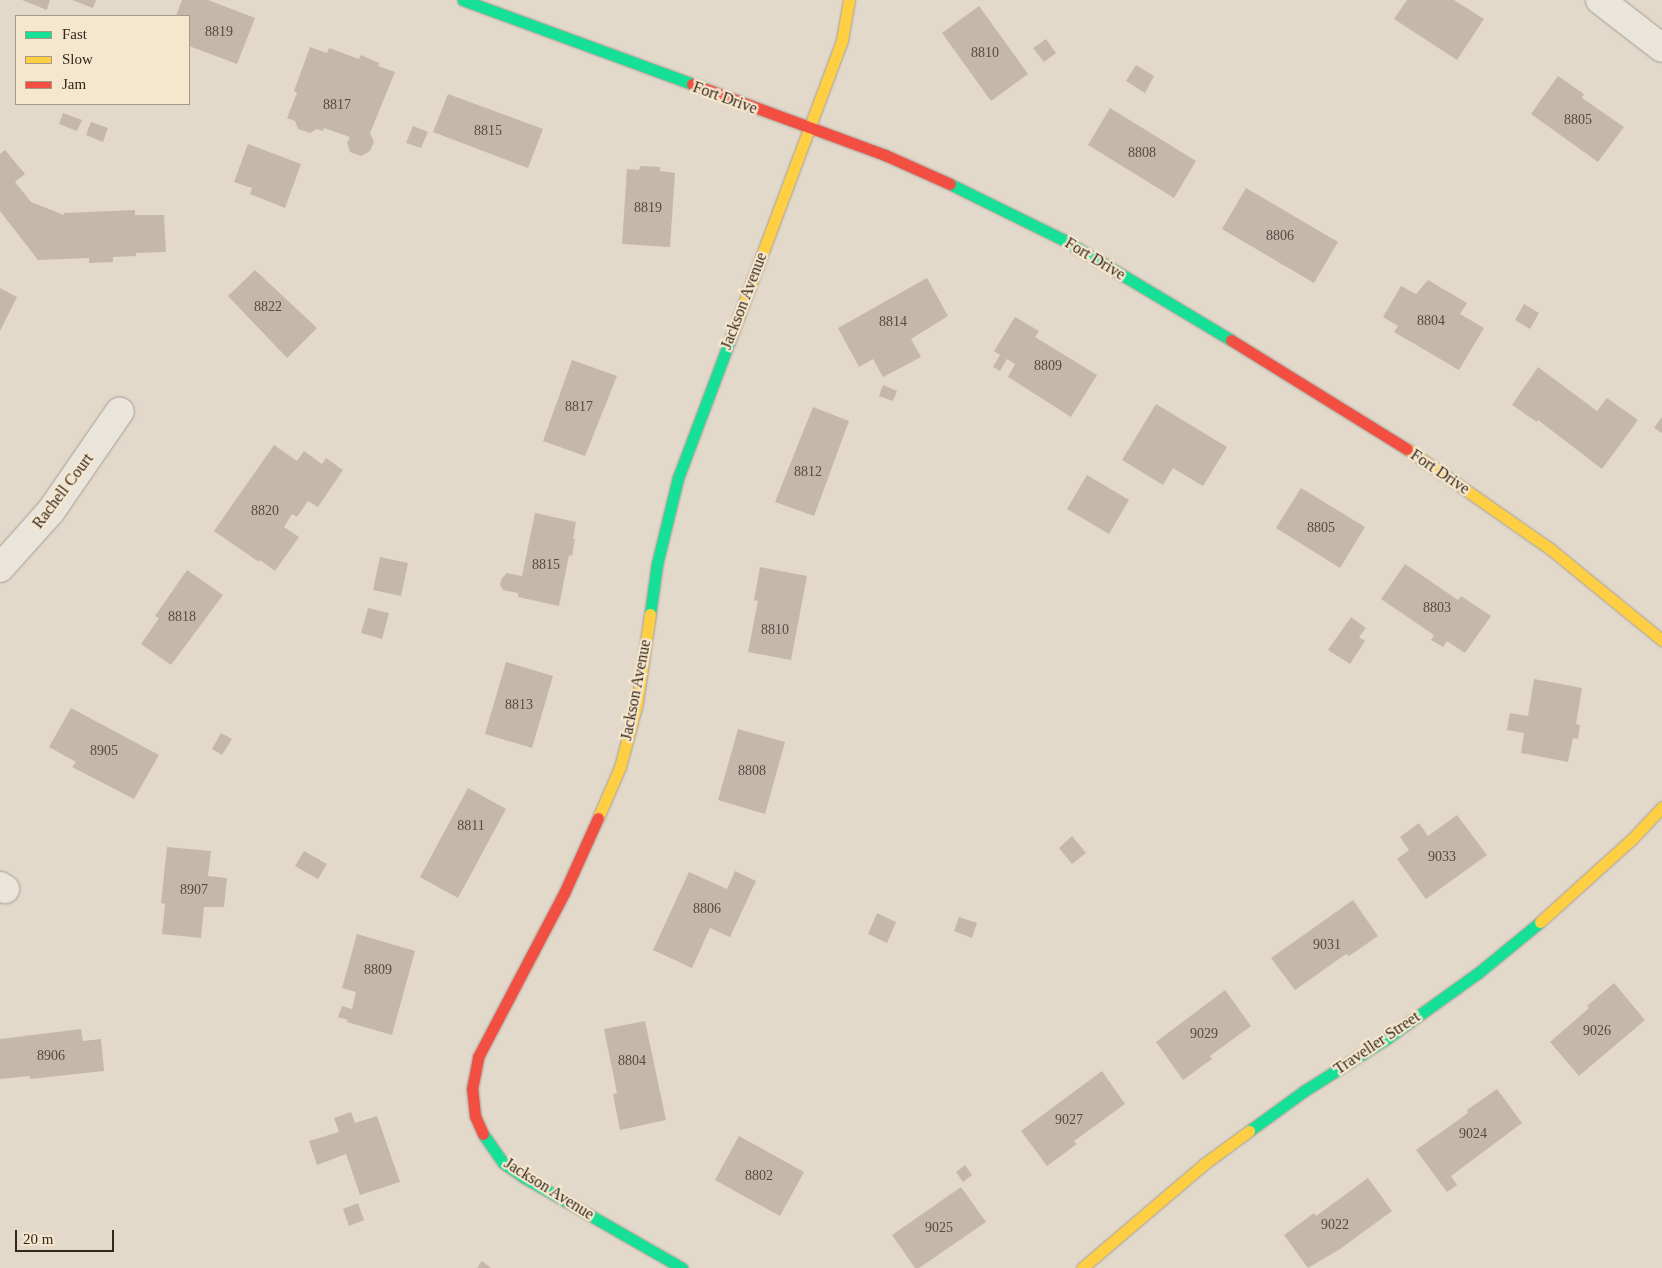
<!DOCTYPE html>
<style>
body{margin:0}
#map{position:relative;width:1662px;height:1268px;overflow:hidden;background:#e2d9ca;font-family:Georgia,serif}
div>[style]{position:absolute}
.building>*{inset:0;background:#c6b7ab}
.roads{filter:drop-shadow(0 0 1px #a79e94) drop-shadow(0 0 1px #a79e94)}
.street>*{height:28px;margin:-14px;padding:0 14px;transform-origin:14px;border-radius:14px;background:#eae5db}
.fast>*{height:11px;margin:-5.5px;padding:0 5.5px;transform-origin:5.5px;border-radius:5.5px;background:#16e098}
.slow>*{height:11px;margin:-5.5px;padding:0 5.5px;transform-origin:5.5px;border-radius:5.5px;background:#ffcf43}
.jam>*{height:11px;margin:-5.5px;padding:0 5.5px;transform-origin:5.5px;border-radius:5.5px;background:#f24e42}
span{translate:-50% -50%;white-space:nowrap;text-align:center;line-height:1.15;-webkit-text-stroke:4.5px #f5e6ce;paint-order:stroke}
.number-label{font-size:14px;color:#594a40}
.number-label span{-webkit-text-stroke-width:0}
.street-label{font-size:16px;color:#35261c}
.legend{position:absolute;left:15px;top:15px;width:175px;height:90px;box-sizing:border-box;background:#f5e6ce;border:1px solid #a89987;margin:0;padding:6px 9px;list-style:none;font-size:15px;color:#35261c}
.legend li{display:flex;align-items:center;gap:10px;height:25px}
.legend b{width:25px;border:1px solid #a89987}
.scale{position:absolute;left:15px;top:1230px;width:99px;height:22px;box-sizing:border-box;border:2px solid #35261c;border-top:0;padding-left:6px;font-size:15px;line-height:18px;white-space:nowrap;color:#35261c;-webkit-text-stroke:4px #f5e6ce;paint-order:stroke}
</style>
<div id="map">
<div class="building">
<div style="clip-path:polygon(22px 0,50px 0,47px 10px)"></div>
<div style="clip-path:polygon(72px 0,96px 0,93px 8px)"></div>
<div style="clip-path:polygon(182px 0,208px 0,255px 18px,237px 64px,189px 46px,189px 16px,176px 16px)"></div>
<div style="clip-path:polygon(1407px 0,1454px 0,1484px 19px,1457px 60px,1394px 19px)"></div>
<div style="clip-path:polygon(979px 6px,1028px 74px,991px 101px,942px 33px)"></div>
<div style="clip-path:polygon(1046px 39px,1056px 53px,1044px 62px,1033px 48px)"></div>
<div style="clip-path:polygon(310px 47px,327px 53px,329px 48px,359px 59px,361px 55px,379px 63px,378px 66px,395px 72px,370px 133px,374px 142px,370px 151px,361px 156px,350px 152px,347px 143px,350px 137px,324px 128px,323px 131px,317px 129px,310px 133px,298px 129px,295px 121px,287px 118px,297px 93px,294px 91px)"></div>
<div style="clip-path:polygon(1136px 65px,1154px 76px,1145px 93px,1126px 81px)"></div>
<div style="clip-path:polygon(1558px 76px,1584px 94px,1582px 98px,1624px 127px,1598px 162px,1531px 114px)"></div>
<div style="clip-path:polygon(448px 94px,543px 129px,528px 168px,433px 132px)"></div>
<div style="clip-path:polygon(1110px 108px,1196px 161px,1174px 198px,1088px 145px)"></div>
<div style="clip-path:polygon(63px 113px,82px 120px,77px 131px,59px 124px)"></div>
<div style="clip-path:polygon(91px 122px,108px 128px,103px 142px,86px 135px)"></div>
<div style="clip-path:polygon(413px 126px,428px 132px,421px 148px,406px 143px)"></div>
<div style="clip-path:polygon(248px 144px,301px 164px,285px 208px,250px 194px,252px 188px,234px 182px)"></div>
<div style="clip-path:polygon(5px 150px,25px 174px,15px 182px,31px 202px,64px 215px,64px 213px,135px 210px,135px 215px,164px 215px,166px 252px,136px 253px,136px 256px,113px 257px,113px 262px,89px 263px,89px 258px,38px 260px,0 211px,0 154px)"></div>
<div style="clip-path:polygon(640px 166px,660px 167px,660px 171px,675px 173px,670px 247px,622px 244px,627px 169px,639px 170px)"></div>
<div style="clip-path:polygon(1246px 188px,1338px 242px,1314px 283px,1222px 229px)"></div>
<div style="clip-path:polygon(255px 270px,317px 328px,287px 358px,228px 296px)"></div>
<div style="clip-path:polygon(927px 278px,948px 316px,911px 339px,921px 357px,883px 377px,873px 359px,859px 367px,838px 328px)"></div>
<div style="clip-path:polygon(1428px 280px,1467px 303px,1460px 314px,1484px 328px,1459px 370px,1394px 332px,1398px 326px,1383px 317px,1401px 286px,1416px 294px)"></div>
<div style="clip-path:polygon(0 288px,17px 297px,0 331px)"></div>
<div style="clip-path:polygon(1524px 304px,1539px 313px,1530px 329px,1515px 320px)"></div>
<div style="clip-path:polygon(1015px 317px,1039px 331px,1035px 337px,1097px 375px,1071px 417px,1008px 377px,1015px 364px,1007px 359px,1000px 371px,993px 367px,1000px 355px,994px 351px)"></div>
<div style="clip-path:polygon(572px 360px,617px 376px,585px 456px,543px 441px)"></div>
<div style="clip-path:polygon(1538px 367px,1597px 411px,1607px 398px,1638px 420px,1602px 469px,1538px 420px,1537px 422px,1512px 405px)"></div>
<div style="clip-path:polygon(883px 385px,897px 391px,893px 401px,879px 396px)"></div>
<div style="clip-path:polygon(1156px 404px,1227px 447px,1203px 486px,1173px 468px,1163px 485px,1122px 460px)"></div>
<div style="clip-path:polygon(813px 407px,849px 421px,814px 516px,775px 502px)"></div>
<div style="clip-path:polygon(1662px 417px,1662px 433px,1654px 428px)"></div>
<div style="clip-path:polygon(274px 445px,297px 461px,304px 451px,322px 464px,326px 458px,343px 470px,318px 507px,308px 501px,297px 517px,292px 514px,284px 527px,299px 537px,275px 571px,260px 560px,259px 562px,214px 531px)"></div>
<div style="clip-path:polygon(1087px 475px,1129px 500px,1109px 534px,1067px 509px)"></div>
<div style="clip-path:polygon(1301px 488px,1365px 527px,1340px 568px,1276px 528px)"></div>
<div style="clip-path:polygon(535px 513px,576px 522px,573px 539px,575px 539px,572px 556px,569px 555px,559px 606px,518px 597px,518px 593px,503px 590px,500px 584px,502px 578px,507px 573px,522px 576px)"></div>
<div style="clip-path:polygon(380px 557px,408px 563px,401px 596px,373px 590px)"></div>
<div style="clip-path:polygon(1405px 564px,1458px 600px,1461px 596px,1491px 616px,1465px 653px,1447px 641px,1443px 647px,1431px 640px,1434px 635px,1381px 599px)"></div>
<div style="clip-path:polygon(760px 567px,807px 576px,791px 660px,748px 652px,758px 601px,754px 600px)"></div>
<div style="clip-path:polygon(187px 570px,223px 595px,171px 665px,141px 644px,159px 618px,155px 616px)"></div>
<div style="clip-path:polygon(368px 608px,389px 613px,382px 639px,361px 633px)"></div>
<div style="clip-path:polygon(1351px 617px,1366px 628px,1359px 637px,1365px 641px,1350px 664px,1328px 650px)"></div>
<div style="clip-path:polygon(506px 662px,553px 676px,532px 748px,485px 734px)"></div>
<div style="clip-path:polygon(1534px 679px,1582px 688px,1576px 724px,1580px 725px,1578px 739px,1573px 738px,1568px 762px,1521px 753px,1524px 733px,1507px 730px,1510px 713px,1528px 716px)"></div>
<div style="clip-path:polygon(71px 708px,159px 755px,134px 799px,72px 767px,76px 762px,49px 747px)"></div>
<div style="clip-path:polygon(738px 729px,785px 742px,765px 814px,718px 800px)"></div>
<div style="clip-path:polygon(221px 733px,232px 739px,222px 755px,212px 749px)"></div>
<div style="clip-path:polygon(468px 788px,506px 809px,458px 898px,420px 877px)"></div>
<div style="clip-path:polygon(1457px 815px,1487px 855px,1426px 899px,1397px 859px,1409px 850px,1400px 837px,1419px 823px,1428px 836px)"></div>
<div style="clip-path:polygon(1072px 836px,1086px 853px,1072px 864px,1059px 848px)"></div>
<div style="clip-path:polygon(167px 847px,211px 851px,208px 876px,227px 878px,224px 907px,204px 907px,201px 938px,162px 934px,165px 904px,161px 903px)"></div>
<div style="clip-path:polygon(304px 851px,327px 864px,318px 879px,295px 866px)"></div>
<div style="clip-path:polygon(735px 871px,756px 881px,730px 937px,710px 928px,692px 968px,653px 950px,689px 872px,727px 889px)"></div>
<div style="clip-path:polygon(1353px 900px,1378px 936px,1349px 956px,1346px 954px,1295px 990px,1271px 958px)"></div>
<div style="clip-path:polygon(877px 913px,896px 922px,887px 943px,868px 934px)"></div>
<div style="clip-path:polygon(959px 917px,977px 923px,972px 938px,954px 931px)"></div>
<div style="clip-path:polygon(357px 934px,415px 951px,392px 1035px,347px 1022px,348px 1020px,338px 1017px,342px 1006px,352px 1009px,356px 992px,342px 988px)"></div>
<div style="clip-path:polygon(1614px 983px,1645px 1020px,1579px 1076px,1550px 1042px,1589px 1008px,1587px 1006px)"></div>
<div style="clip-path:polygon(1225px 990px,1251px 1026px,1210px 1056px,1212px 1059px,1183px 1080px,1156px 1042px)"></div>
<div style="clip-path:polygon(645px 1021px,666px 1120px,620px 1130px,613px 1094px,617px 1093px,604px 1029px)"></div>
<div style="clip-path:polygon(81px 1029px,83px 1041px,101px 1039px,104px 1071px,30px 1079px,30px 1076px,0 1079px,0 1039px)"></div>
<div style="clip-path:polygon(1102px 1071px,1125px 1104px,1074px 1141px,1077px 1144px,1047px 1166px,1021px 1131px)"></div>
<div style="clip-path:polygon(1497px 1089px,1522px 1123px,1451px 1176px,1457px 1185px,1447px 1192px,1416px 1150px,1468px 1113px,1467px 1110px)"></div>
<div style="clip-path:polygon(351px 1112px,355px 1123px,377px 1116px,400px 1182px,360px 1195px,346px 1154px,317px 1165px,309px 1141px,339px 1132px,334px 1118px)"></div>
<div style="clip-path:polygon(739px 1136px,804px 1172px,780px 1216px,715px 1180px)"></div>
<div style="clip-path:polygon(965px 1165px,972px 1175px,963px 1182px,956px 1172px)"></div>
<div style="clip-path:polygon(1368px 1178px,1392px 1211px,1340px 1249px,1308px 1268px,1284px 1235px,1314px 1213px,1316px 1216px)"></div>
<div style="clip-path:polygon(961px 1187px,986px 1222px,919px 1268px,915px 1268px,892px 1235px)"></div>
<div style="clip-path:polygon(358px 1203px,364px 1220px,349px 1226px,343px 1209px)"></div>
<div style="clip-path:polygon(482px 1261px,491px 1268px,477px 1268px)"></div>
</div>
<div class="roads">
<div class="street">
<div style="left:1600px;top:0;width:78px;rotate:37.7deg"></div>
<div style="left:0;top:568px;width:76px;rotate:-48.2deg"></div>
<div style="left:51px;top:511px;width:121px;rotate:-55.4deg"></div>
<div style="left:0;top:886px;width:6px;rotate:31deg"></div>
</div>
<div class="fast">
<div style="left:463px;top:0;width:244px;rotate:20.1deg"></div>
<div style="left:950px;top:184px;width:127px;rotate:26.2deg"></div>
<div style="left:1064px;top:240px;width:195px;rotate:30.9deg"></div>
<div style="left:650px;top:614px;width:50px;rotate:-82deg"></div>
<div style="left:657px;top:564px;width:89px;rotate:-76.3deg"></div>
<div style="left:678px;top:478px;width:156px;rotate:-69.4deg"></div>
<div style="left:1249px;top:1131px;width:68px;rotate:-36deg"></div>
<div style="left:1304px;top:1091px;width:97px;rotate:-32.4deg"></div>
<div style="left:1386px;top:1039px;width:113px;rotate:-35.7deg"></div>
<div style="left:1478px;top:973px;width:80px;rotate:-39.4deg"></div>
<div style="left:483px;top:1134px;width:35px;rotate:55deg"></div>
<div style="left:503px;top:1163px;width:27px;rotate:34deg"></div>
<div style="left:525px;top:1178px;width:181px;rotate:29.8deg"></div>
</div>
<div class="slow">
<div style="left:733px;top:332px;width:312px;rotate:-69.5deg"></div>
<div style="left:842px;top:40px;width:41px;rotate:-80.1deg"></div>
<div style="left:1407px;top:449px;width:173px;rotate:34.9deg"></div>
<div style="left:1549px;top:548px;width:146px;rotate:39.2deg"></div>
<div style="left:598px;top:818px;width:56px;rotate:-66.7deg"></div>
<div style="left:620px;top:767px;width:66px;rotate:-75.1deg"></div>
<div style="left:637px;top:703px;width:90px;rotate:-81.7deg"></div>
<div style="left:1540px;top:922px;width:124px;rotate:-42.1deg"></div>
<div style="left:1632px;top:839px;width:44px;rotate:-46.8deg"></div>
<div style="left:1082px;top:1268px;width:160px;rotate:-40.4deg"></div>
<div style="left:1204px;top:1164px;width:56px;rotate:-36.3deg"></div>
</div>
<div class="jam">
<div style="left:692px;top:84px;width:206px;rotate:20.2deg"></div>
<div style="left:885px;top:155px;width:71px;rotate:24deg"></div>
<div style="left:1231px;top:340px;width:207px;rotate:31.8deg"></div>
<div style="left:483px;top:1134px;width:20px;rotate:-114deg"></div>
<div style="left:475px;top:1116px;width:27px;rotate:-96deg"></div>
<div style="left:472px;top:1089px;width:33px;rotate:-79deg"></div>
<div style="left:478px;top:1057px;width:187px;rotate:-62.3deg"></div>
<div style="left:565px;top:891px;width:80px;rotate:-65.7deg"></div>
</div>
</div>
<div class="number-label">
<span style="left:219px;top:32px">8819</span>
<span style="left:985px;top:53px">8810</span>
<span style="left:337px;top:105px">8817</span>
<span style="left:1578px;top:120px">8805</span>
<span style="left:488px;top:131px">8815</span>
<span style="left:1142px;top:153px">8808</span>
<span style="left:648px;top:208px">8819</span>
<span style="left:1280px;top:236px">8806</span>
<span style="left:268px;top:307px">8822</span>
<span style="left:1431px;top:321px">8804</span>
<span style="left:893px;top:322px">8814</span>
<span style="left:1048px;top:366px">8809</span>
<span style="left:579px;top:407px">8817</span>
<span style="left:808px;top:472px">8812</span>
<span style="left:265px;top:511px">8820</span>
<span style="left:1321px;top:528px">8805</span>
<span style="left:546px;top:565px">8815</span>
<span style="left:1437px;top:608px">8803</span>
<span style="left:182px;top:617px">8818</span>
<span style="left:775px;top:630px">8810</span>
<span style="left:519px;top:705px">8813</span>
<span style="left:104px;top:751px">8905</span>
<span style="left:752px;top:771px">8808</span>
<span style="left:471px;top:826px">8811</span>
<span style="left:1442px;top:857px">9033</span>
<span style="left:194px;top:890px">8907</span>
<span style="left:707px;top:909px">8806</span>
<span style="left:1327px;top:945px">9031</span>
<span style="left:378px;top:970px">8809</span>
<span style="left:1597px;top:1031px">9026</span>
<span style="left:1204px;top:1034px">9029</span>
<span style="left:51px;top:1056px">8906</span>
<span style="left:632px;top:1061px">8804</span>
<span style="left:1069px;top:1120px">9027</span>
<span style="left:1473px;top:1134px">9024</span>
<span style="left:759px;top:1176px">8802</span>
<span style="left:1335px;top:1225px">9022</span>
<span style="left:939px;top:1228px">9025</span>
</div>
<div class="street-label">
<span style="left:725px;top:98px;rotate:20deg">Fort Drive</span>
<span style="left:1095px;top:259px;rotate:31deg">Fort Drive</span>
<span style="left:744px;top:301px;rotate:-69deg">Jackson Avenue</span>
<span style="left:1440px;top:472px;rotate:34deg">Fort Drive</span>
<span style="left:63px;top:491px;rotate:-53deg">Rachell Court</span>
<span style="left:636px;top:690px;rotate:-79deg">Jackson Avenue</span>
<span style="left:1377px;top:1043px;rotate:-34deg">Traveller Street</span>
<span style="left:549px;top:1189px;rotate:32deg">Jackson Avenue</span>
</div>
<ul class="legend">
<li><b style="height:6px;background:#16e098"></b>Fast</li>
<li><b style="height:6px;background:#ffcf43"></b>Slow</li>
<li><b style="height:6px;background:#f24e42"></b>Jam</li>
</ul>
<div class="scale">20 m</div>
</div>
